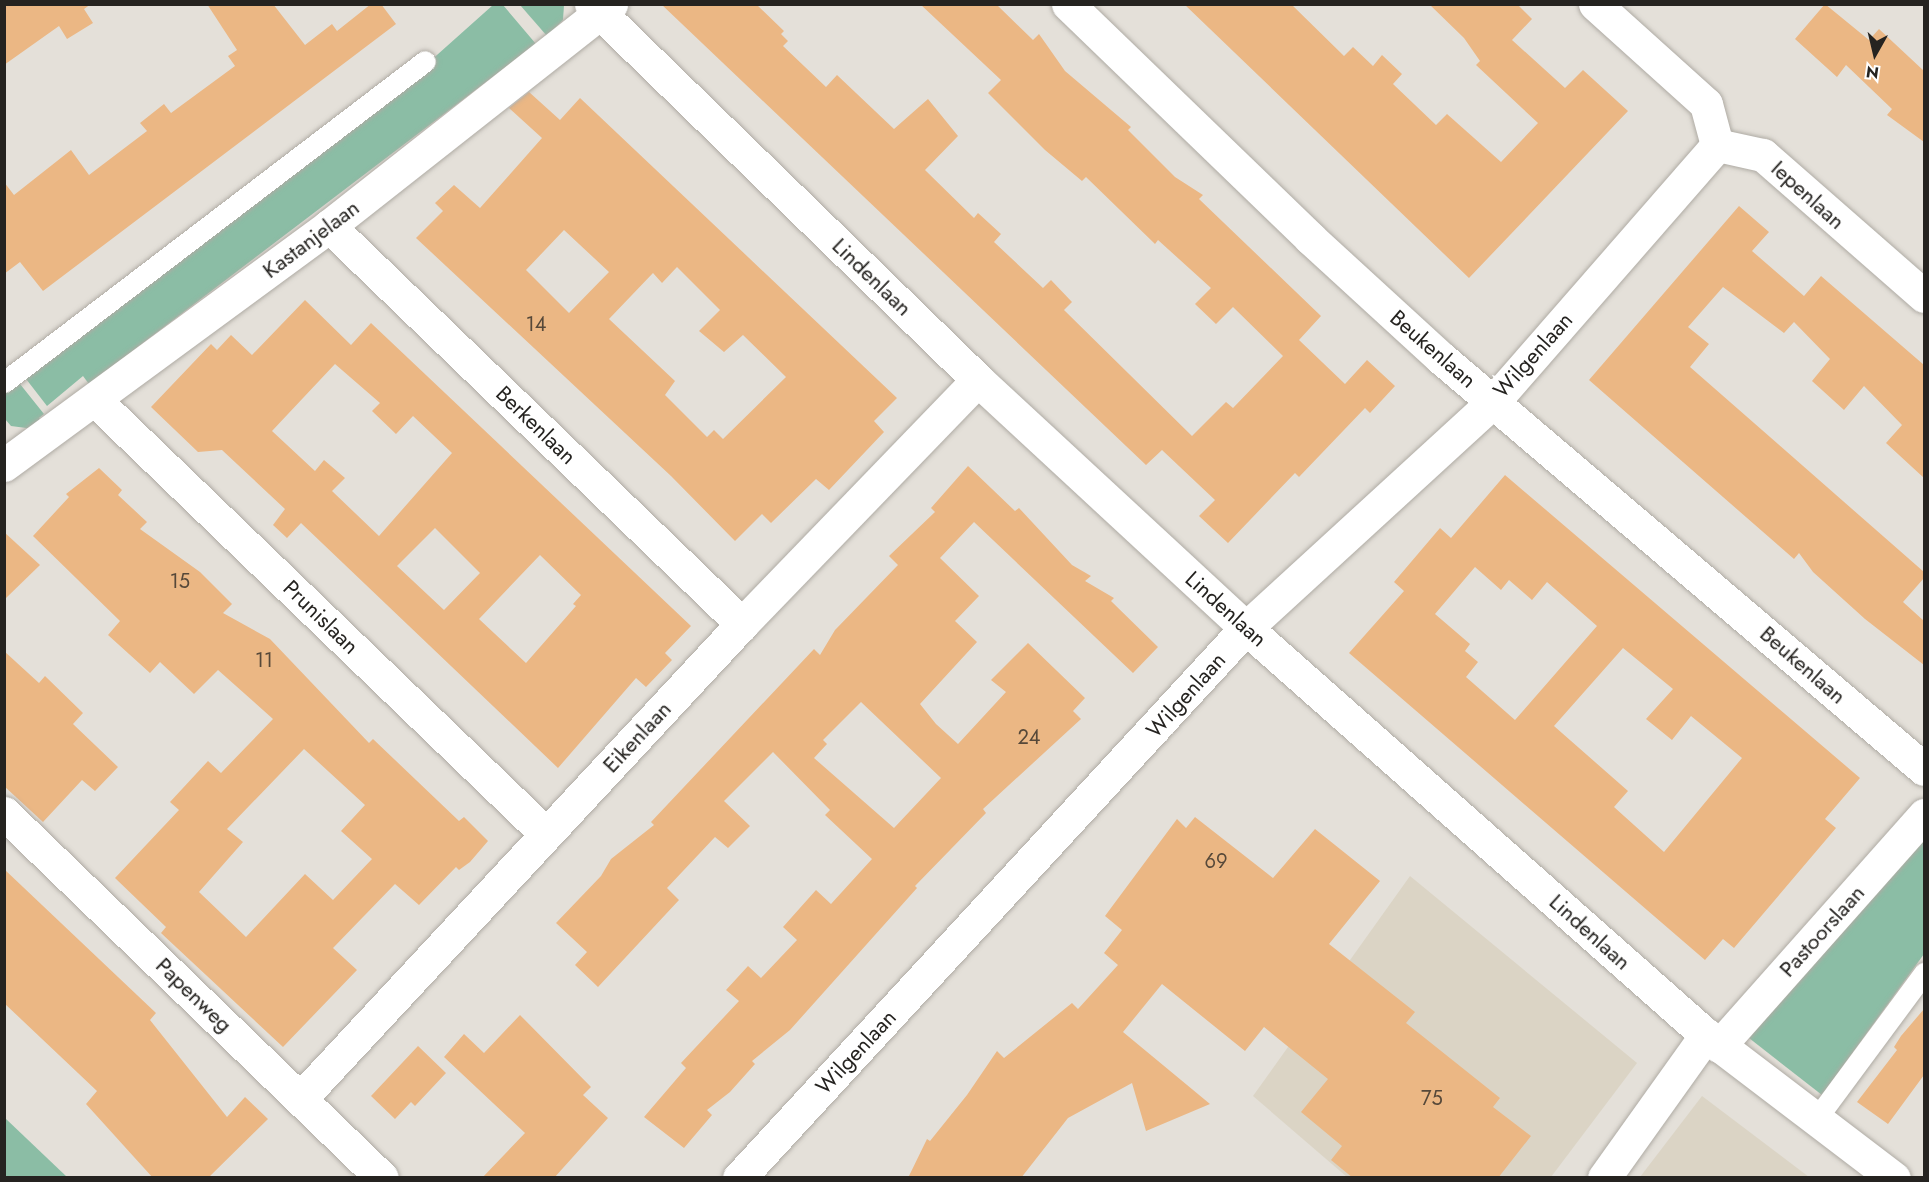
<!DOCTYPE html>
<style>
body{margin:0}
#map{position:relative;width:1929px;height:1182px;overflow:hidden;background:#e4e0d9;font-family:Jost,sans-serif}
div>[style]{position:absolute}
.built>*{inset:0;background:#dbd4c5}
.green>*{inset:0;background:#8bbda5}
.building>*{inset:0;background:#ebb784}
.roads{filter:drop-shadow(0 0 2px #afaba4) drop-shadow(0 0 2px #afaba4)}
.lane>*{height:21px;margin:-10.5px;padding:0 10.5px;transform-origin:10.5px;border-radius:10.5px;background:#fff}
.street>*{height:33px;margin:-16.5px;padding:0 16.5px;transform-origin:16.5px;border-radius:16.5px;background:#fff}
span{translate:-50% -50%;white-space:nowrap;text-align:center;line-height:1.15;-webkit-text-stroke:6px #fff;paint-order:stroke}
.number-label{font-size:20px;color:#564839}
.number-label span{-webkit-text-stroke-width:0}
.street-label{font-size:22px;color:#252320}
.frame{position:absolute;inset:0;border:6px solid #252320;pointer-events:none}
.north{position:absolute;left:1845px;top:24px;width:60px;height:60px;-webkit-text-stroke:4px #fff;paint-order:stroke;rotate:188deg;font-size:16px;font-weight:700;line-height:24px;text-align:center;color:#252320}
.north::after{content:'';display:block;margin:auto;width:21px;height:27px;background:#252320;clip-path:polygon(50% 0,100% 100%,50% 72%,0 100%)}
</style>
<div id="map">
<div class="built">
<div style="clip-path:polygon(1410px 876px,1637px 1063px,1551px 1177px,1347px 1177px,1253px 1096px)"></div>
<div style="clip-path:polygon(1702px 1096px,1809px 1177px,1640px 1177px)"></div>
</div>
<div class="green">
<div style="clip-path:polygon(493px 5px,503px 5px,536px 44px,89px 384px,83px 376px,47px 406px,23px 375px,428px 63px)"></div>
<div style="clip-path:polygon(520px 5px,564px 5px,563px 20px,547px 36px)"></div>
<div style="clip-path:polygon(16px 379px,44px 414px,39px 418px,43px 422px,34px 429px,11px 426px,5px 419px,4px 388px)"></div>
<div style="clip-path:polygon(1924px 839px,1924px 954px,1822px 1095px,1749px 1038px)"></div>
<div style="clip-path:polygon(4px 1118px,5px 1118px,67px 1177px,5px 1177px)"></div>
</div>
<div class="building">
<div style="clip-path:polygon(4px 4px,91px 4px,84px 9px,93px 23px,67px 39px,59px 26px,4px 65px)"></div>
<div style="clip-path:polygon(207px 4px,273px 4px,305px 45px,332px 24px,337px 31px,371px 4px,381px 4px,396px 24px,43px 291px,20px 262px,4px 274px,4px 182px,14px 195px,71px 150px,89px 175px,147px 131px,140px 123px,164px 104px,171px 113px,235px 66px,228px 56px,237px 50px)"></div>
<div style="clip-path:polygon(661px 4px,756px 4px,784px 31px,781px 34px,788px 41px,783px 46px,826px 87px,837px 75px,894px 129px,928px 99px,958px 136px,925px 170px,974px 218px,978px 213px,1001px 234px,994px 242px,1043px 288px,1051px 280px,1072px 302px,1064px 310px,1192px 436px,1226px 402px,1233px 408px,1283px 356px,1233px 307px,1216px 324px,1195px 304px,1211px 288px,1158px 240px,1155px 244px,1086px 177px,1082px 181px,1045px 150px,988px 93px,1001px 80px,920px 4px,996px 4px,1033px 40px,1039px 34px,1065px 71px,1131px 127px,1128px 130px,1175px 177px,1203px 195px,1199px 199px,1321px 316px,1299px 340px,1345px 384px,1367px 360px,1395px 386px,1370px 413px,1365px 408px,1299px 477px,1295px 473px,1228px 543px,1199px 516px,1215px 500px,1162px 450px,1146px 465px)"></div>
<div style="clip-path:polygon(1184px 4px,1291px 4px,1344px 56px,1353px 47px,1373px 66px,1382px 55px,1402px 74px,1393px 84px,1436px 125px,1447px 114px,1501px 162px,1538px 123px,1476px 65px,1480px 61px,1464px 38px,1429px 4px,1517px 4px,1532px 19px,1512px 40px,1565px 88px,1583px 70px,1628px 111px,1469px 278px)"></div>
<div style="clip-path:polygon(1825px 4px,1869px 40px,1879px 29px,1924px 71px,1924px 142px,1887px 115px,1892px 109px,1846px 65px,1837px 77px,1795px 39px)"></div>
<div style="clip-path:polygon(evenodd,529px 92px,560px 120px,580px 98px,897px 398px,874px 421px,884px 432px,829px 490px,816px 479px,771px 523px,762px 514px,735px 541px,671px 476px,416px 238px,443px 211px,435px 203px,454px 185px,480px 208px,542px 138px,509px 108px,529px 92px,564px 230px,609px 272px,569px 313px,526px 270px,564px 230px,529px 92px,677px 267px,720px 310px,699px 331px,724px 352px,743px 335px,786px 377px,723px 439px,714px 430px,707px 437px,665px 395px,675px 381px,609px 319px,653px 273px,662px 283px,677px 267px)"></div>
<div style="clip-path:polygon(1739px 206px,1769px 232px,1752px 251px,1804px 296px,1821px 276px,1924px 365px,1924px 478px,1886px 443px,1902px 425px,1864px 386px,1844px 410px,1812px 381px,1830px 359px,1794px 322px,1784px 333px,1723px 287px,1688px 327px,1709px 344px,1690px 367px,1924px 572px,1924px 578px,1903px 602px,1924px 621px,1924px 665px,1865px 619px,1813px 572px,1799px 553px,1794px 559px,1589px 380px)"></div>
<div style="clip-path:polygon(evenodd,305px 300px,351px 345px,371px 323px,691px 626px,665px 653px,672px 660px,646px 687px,636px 678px,558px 768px,301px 523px,287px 538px,273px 525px,285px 509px,222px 450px,198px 452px,151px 407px,211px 344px,217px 350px,231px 335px,252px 355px,305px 300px,335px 364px,380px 403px,372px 411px,396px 434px,413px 416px,452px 453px,379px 536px,332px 491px,345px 478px,324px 460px,315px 471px,272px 431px,335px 364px,305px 300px,435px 528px,480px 573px,444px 610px,397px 566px,435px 528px,305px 300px,540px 555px,581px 595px,573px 604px,576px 606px,526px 663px,479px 619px,540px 555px)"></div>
<div style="clip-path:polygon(evenodd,968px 466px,1015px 511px,1019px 508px,1072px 565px,1091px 576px,1085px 581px,1114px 598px,1111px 601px,1158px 647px,1133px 673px,974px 522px,940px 558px,979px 596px,955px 621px,977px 642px,920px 704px,936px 724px,958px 744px,1006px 692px,991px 680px,1028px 643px,1085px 698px,1073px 711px,1081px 719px,983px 809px,986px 813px,915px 886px,917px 888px,790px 1030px,752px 1061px,755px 1064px,730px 1092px,707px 1110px,712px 1115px,684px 1148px,644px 1117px,686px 1068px,681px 1063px,739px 1001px,726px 990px,748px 966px,761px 978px,797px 940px,783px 927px,816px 890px,831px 904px,872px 859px,825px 815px,830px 810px,773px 752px,724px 801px,750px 826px,728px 848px,715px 837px,667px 888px,679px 900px,598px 987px,575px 965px,587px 952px,556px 923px,601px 876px,611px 859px,654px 825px,651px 822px,814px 649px,820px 655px,835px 630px,898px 565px,889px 556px,935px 512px,931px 508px,968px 466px,861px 702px,941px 778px,894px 828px,814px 758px,827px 744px,823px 740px,861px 702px)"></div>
<div style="clip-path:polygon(evenodd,99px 468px,122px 490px,118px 495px,147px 522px,140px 529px,200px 572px,232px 604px,223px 613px,270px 639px,369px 743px,373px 739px,459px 821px,464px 817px,488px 841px,470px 862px,459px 870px,456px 867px,419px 905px,395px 884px,333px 948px,357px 970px,283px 1047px,161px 933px,166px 927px,115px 878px,179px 810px,170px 802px,208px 761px,221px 773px,273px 719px,218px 670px,194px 694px,160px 662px,150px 673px,108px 635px,120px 621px,33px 536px,69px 497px,66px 494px,99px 468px,304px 749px,365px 805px,341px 831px,372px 859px,333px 900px,305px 874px,246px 937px,199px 892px,243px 842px,227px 829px,304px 749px)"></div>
<div style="clip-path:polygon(evenodd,1505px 475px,1860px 778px,1825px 819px,1836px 828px,1734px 948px,1723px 939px,1705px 960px,1349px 653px,1404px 591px,1394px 582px,1440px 528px,1451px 538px,1505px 475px,1475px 567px,1501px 590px,1509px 580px,1532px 600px,1547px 582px,1597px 626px,1515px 720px,1466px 677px,1478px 662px,1465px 651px,1470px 644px,1435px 614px,1475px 567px,1505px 475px,1623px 648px,1673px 689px,1646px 719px,1672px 740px,1691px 716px,1742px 758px,1664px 852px,1614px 807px,1628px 791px,1554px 726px,1623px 648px)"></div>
<div style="clip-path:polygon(4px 532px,40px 565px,4px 600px)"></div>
<div style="clip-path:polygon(4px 651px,39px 683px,45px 676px,83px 713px,73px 724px,118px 767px,95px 791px,82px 780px,43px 822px,4px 786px)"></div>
<div style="clip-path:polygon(1195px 817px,1273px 878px,1315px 829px,1380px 881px,1329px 944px,1415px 1012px,1406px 1023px,1500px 1098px,1493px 1107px,1531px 1136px,1498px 1178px,1353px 1178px,1331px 1160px,1342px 1146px,1301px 1112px,1328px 1079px,1264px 1027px,1245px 1051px,1162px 984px,1123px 1032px,1210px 1104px,1146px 1131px,1132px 1083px,1068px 1118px,1021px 1178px,908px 1178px,927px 1139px,930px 1141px,967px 1095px,997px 1051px,1004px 1058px,1072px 1003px,1078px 1009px,1118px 965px,1104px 953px,1122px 930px,1105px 916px,1177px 819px,1186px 828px)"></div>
<div style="clip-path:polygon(4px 869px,156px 1013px,150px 1020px,227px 1117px,245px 1097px,268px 1119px,208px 1178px,153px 1178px,86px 1104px,97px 1091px,4px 1003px)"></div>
<div style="clip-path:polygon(1924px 1009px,1924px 1075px,1888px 1124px,1857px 1102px,1897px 1050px,1894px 1047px,1901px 1036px)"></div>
<div style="clip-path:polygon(520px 1015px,591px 1087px,583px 1095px,608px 1118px,554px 1178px,482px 1178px,525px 1133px,444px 1057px,464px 1034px,484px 1053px)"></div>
<div style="clip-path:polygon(418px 1046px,446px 1073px,415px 1106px,411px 1102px,395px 1119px,371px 1096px)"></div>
</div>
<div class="roads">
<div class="lane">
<div style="left:4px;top:382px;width:529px;rotate:-37.32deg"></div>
<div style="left:1816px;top:1119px;width:182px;rotate:-53.5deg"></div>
</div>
<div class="street">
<div style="left:591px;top:4px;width:540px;rotate:44.17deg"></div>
<div style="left:978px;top:380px;width:365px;rotate:42.8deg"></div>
<div style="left:1246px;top:628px;width:614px;rotate:41.5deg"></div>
<div style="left:1706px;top:1035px;width:236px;rotate:37.3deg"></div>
<div style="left:1068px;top:4px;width:337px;rotate:44deg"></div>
<div style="left:1310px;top:238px;width:178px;rotate:42.5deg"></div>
<div style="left:1441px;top:358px;width:634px;rotate:40.4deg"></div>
<div style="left:1595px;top:4px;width:149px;rotate:42deg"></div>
<div style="left:1706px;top:104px;width:42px;rotate:75deg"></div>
<div style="left:1717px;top:145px;width:47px;rotate:12.3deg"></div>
<div style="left:1763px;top:155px;width:214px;rotate:41.2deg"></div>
<div style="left:329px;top:226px;width:574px;rotate:43.94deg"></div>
<div style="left:95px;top:400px;width:626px;rotate:43.9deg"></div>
<div style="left:4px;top:465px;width:403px;rotate:-36.3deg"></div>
<div style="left:329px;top:226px;width:359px;rotate:-38.2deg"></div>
<div style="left:4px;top:813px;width:525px;rotate:44deg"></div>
<div style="left:1719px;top:1046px;width:309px;rotate:-48.4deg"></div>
<div style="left:301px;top:1098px;width:647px;rotate:-47.07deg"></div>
<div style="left:742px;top:624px;width:339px;rotate:-46deg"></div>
<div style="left:739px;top:1178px;width:748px;rotate:-47.33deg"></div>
<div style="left:1246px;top:628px;width:336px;rotate:-42.5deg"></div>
<div style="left:1494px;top:401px;width:340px;rotate:-48.9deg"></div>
<div style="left:1604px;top:1178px;width:176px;rotate:-54.5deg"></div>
</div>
</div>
<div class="number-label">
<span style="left:536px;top:324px">14</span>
<span style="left:180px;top:581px">15</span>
<span style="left:264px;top:660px">11</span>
<span style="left:1029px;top:737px">24</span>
<span style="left:1216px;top:861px">69</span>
<span style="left:1432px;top:1098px">75</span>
</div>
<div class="street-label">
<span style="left:1808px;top:195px;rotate:42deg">Iepenlaan</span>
<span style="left:311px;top:239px;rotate:-37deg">Kastanjelaan</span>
<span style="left:872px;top:277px;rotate:44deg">Lindenlaan</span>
<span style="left:1433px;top:349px;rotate:41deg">Beukenlaan</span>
<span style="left:1533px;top:355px;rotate:-48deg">Wilgenlaan</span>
<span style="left:536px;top:425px;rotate:44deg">Berkenlaan</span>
<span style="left:1226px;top:609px;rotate:42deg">Lindenlaan</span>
<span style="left:321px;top:617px;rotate:44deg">Prunislaan</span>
<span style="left:1803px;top:665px;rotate:41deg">Beukenlaan</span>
<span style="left:1186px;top:695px;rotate:-48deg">Wilgenlaan</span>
<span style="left:637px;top:737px;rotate:-47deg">Eikenlaan</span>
<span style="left:1822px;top:931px;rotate:-48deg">Pastoorslaan</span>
<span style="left:1590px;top:932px;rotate:42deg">Lindenlaan</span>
<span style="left:194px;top:995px;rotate:44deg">Papenweg</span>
<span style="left:856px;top:1052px;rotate:-47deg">Wilgenlaan</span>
</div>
<div class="frame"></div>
<div class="north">N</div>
</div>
